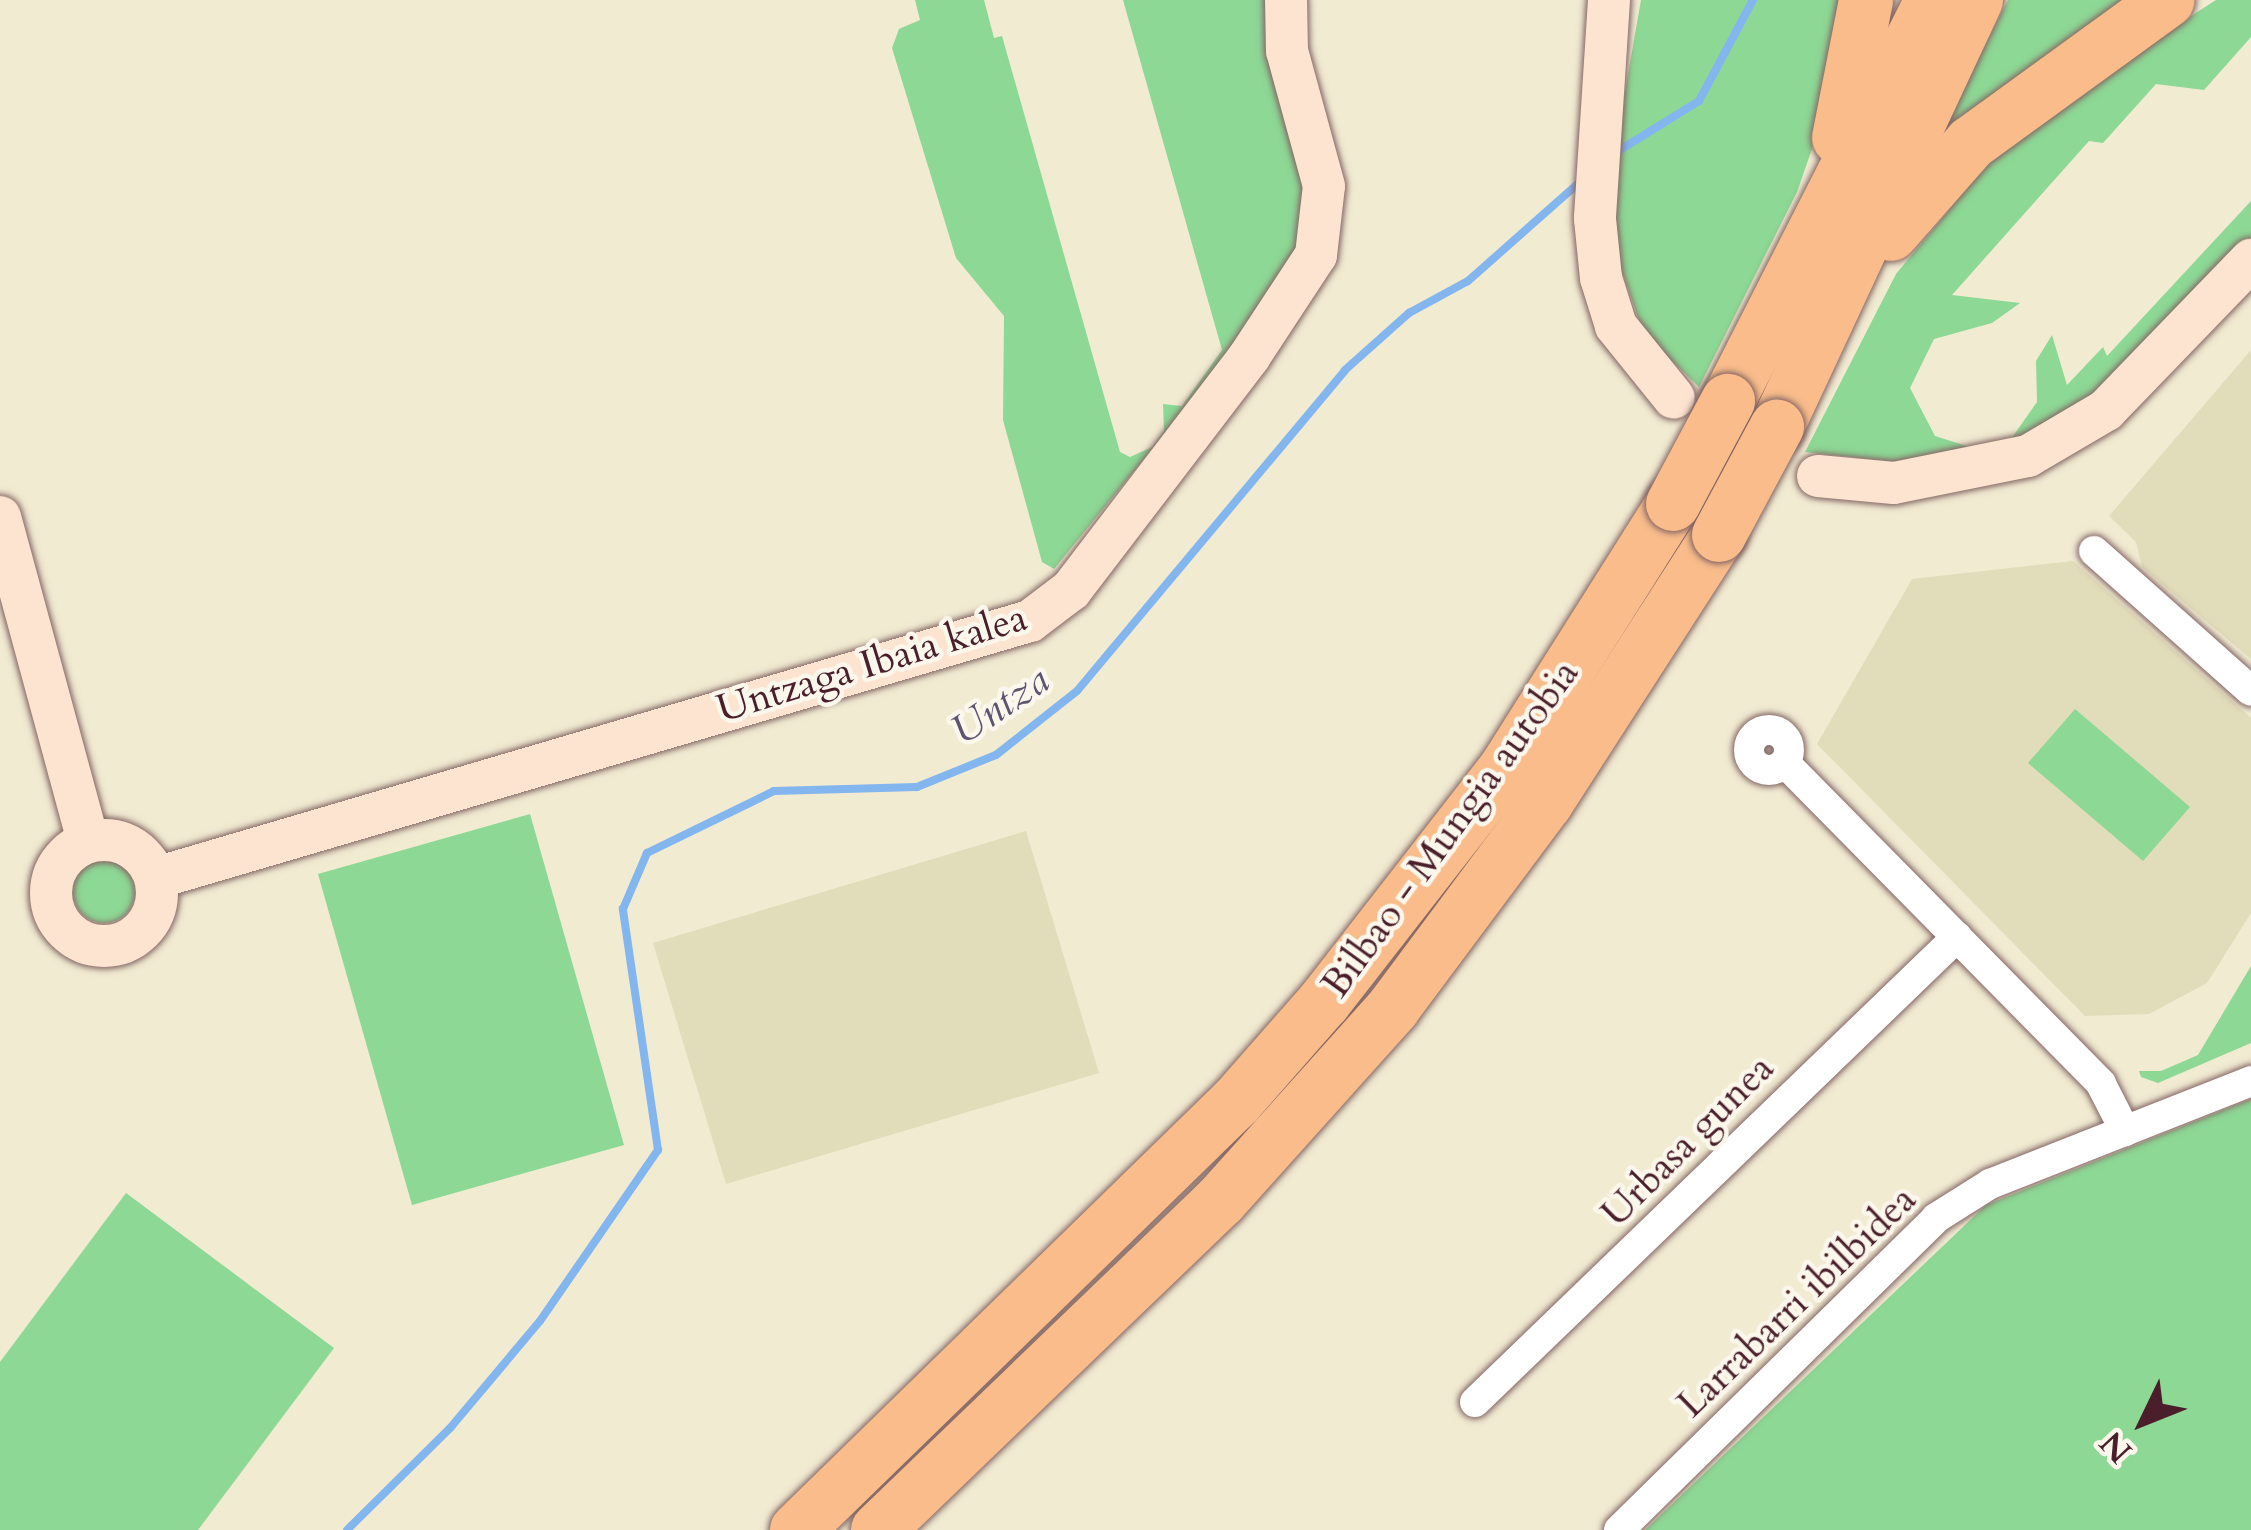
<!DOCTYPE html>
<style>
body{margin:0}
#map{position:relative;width:2251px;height:1530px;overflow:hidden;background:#f1ebd2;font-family:Cardo,serif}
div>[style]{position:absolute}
.built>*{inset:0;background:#e1dcba}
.green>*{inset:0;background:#8dd895}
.round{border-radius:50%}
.stream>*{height:8px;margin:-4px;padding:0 4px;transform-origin:4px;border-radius:4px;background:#83b5ef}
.roads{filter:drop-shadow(0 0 3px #846665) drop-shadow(0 0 3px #846665)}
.street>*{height:30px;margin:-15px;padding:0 15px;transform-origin:15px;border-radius:15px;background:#fff}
.street>.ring{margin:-15px;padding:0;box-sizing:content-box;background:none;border:30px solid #fff;border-radius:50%}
.secondary>*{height:42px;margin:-21px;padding:0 21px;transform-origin:21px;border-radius:21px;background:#fde4d0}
.secondary>.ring{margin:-21px;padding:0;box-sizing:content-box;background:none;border:42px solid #fde4d0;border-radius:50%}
.highway>*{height:54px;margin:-27px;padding:0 27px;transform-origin:27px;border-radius:27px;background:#f9bc8a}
.bridges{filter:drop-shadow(0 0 3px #846665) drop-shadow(0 0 3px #846665)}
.highway-bridge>*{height:54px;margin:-27px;padding:0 27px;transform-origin:27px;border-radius:27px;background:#f9bc8a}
span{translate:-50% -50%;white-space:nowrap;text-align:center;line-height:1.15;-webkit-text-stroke:9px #fbf7ec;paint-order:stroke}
.street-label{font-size:39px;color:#4a1f2b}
.water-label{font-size:42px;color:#5e5470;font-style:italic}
.north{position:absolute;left:2083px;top:1362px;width:120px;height:120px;-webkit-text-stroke:9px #fbf7ec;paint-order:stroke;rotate:227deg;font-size:33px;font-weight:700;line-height:48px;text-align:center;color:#4a1f2b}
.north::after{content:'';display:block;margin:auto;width:42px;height:54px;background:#4a1f2b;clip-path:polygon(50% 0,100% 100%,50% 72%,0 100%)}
</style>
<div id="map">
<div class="built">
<div style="clip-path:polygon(2251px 350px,2251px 659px,2142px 567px,2136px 542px,2109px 516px)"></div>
<div style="clip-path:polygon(2073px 561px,2251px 718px,2251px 913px,2207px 983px,2149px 1014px,2085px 1016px,1817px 744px,1912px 579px)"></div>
<div style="clip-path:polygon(1026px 831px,1099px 1073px,726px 1184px,653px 943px)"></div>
</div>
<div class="green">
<div style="clip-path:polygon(915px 0,984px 0,994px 38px,1002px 36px,1120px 452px,1130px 457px,1152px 447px,1164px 431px,1163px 404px,1182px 406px,1222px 350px,1123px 0,1272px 0,1310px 189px,1294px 275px,1054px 569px,1042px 562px,1003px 420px,1004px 316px,956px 258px,892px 48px,899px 29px,920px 20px)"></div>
<div style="clip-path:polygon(1641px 0,1842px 0,1829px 100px,1797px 192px,1699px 387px,1644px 334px,1620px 266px,1614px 201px,1620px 120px)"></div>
<div style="clip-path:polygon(2008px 0,2152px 0,1935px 145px)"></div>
<div style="clip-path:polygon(2216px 0,2251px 0,2251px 37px,2204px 90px,2156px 84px,2103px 143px,2089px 141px,1952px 295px,2020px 303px,1992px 323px,1934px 339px,1910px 388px,1935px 436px,1976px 449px,2011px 439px,2037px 402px,2036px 361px,2052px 335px,2067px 385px,2103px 347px,2107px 356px,2251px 201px,2251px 239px,2149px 354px,2017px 447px,1925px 465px,1805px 452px,1896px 274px,2017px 128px)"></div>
<div style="clip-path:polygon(2075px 709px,2190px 807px,2143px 861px,2028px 763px)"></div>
<div style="clip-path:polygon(530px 814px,624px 1145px,412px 1205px,318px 874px)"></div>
<div class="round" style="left:73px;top:861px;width:62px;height:62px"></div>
<div style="clip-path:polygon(2251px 966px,2251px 1043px,2158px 1083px,2141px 1077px,2139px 1071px,2161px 1071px,2198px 1055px)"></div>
<div style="clip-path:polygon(2251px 1099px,2251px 1530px,1645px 1530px,1986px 1205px)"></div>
<div style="clip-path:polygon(126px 1193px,334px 1348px,198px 1530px,0 1530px,0 1362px)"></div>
</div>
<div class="stream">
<div style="left:1615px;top:153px;width:99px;rotate:-31.8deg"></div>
<div style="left:1699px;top:101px;width:115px;rotate:-61.9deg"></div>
<div style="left:347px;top:1530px;width:146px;rotate:-44.7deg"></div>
<div style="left:451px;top:1427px;width:138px;rotate:-50deg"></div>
<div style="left:540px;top:1321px;width:208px;rotate:-55.4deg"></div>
<div style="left:658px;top:1150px;width:244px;rotate:-98.3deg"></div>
<div style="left:623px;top:909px;width:61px;rotate:-66.8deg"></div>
<div style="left:647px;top:853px;width:141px;rotate:-26deg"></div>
<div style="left:774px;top:791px;width:143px;rotate:-1.6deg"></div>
<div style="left:917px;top:787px;width:85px;rotate:-22.1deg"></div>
<div style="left:996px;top:755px;width:103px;rotate:-38.3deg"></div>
<div style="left:1077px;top:691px;width:418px;rotate:-50.1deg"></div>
<div style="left:1345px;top:370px;width:86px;rotate:-41.7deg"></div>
<div style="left:1409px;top:313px;width:67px;rotate:-28.5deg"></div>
<div style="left:1468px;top:281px;width:149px;rotate:-41.5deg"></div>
</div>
<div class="roads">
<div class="street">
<div style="left:2094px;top:551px;width:210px;rotate:41.7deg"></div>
<div class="ring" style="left:1749px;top:730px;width:10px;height:10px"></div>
<div style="left:1785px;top:763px;width:450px;rotate:45.4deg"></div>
<div style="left:2101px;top:1084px;width:53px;rotate:62.9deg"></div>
<div style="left:1475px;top:1402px;width:670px;rotate:-43.97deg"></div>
<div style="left:1619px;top:1530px;width:445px;rotate:-44.5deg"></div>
<div style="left:1936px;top:1218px;width:64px;rotate:-32.2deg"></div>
<div style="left:1990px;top:1184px;width:281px;rotate:-21.5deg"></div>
</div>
<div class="secondary">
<div style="left:1609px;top:0;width:219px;rotate:93.7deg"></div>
<div style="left:1595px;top:219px;width:59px;rotate:84.2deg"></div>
<div style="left:1601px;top:278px;width:50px;rotate:72.6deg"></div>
<div style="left:1616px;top:326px;width:92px;rotate:51.1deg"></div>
<div style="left:1818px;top:476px;width:76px;rotate:5.3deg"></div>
<div style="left:1894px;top:483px;width:137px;rotate:-11.4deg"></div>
<div style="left:2028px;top:456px;width:91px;rotate:-30.5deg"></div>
<div style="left:2106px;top:410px;width:209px;rotate:-46deg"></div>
<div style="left:0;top:517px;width:336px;rotate:74.8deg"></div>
<div class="ring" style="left:51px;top:840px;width:64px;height:64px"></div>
<div style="left:156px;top:878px;width:911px;rotate:-16.39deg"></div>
<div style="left:1030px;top:621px;width:51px;rotate:-37.1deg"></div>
<div style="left:1071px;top:590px;width:293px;rotate:-52.6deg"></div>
<div style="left:1249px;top:357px;width:122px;rotate:-56.7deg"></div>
<div style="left:1316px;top:255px;width:69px;rotate:-83.4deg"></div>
<div style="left:1324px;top:186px;width:140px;rotate:-105.3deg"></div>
<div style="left:1287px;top:51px;width:51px;rotate:-91.1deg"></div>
</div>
<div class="highway">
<div style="left:1839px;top:138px;width:141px;rotate:-78.9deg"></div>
<div style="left:1891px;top:234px;width:121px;rotate:-48.7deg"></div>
<div style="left:1971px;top:143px;width:243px;rotate:-36deg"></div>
<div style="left:1728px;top:401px;width:450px;rotate:-63deg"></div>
<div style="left:1777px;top:427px;width:471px;rotate:-65deg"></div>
<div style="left:797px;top:1530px;width:615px;rotate:-44.27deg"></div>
<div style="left:1237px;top:1101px;width:132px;rotate:-48.7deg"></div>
<div style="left:1324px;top:1002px;width:296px;rotate:-52.1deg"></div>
<div style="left:1506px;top:768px;width:312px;rotate:-57.7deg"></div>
<div style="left:878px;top:1530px;width:476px;rotate:-43.9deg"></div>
<div style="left:1221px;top:1200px;width:258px;rotate:-48.1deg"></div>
<div style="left:1393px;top:1008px;width:256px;rotate:-53.3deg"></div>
<div style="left:1546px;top:803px;width:319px;rotate:-57.2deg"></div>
</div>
</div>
<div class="bridges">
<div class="highway-bridge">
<div style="left:1673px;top:504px;width:117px;rotate:-61.9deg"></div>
<div style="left:1719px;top:535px;width:123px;rotate:-61.8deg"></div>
</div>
</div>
<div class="street-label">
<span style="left:872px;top:664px;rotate:-17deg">Untzaga Ibaia kalea</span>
<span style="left:1451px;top:829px;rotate:-54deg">Bilbao - Mungia autobia</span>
<span style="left:1688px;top:1141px;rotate:-45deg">Urbasa gunea</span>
<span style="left:1797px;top:1302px;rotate:-44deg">Larrabarri ibilbidea</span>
</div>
<div class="water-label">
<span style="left:1000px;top:706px;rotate:-34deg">Untza</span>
</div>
<div class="north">N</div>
</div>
